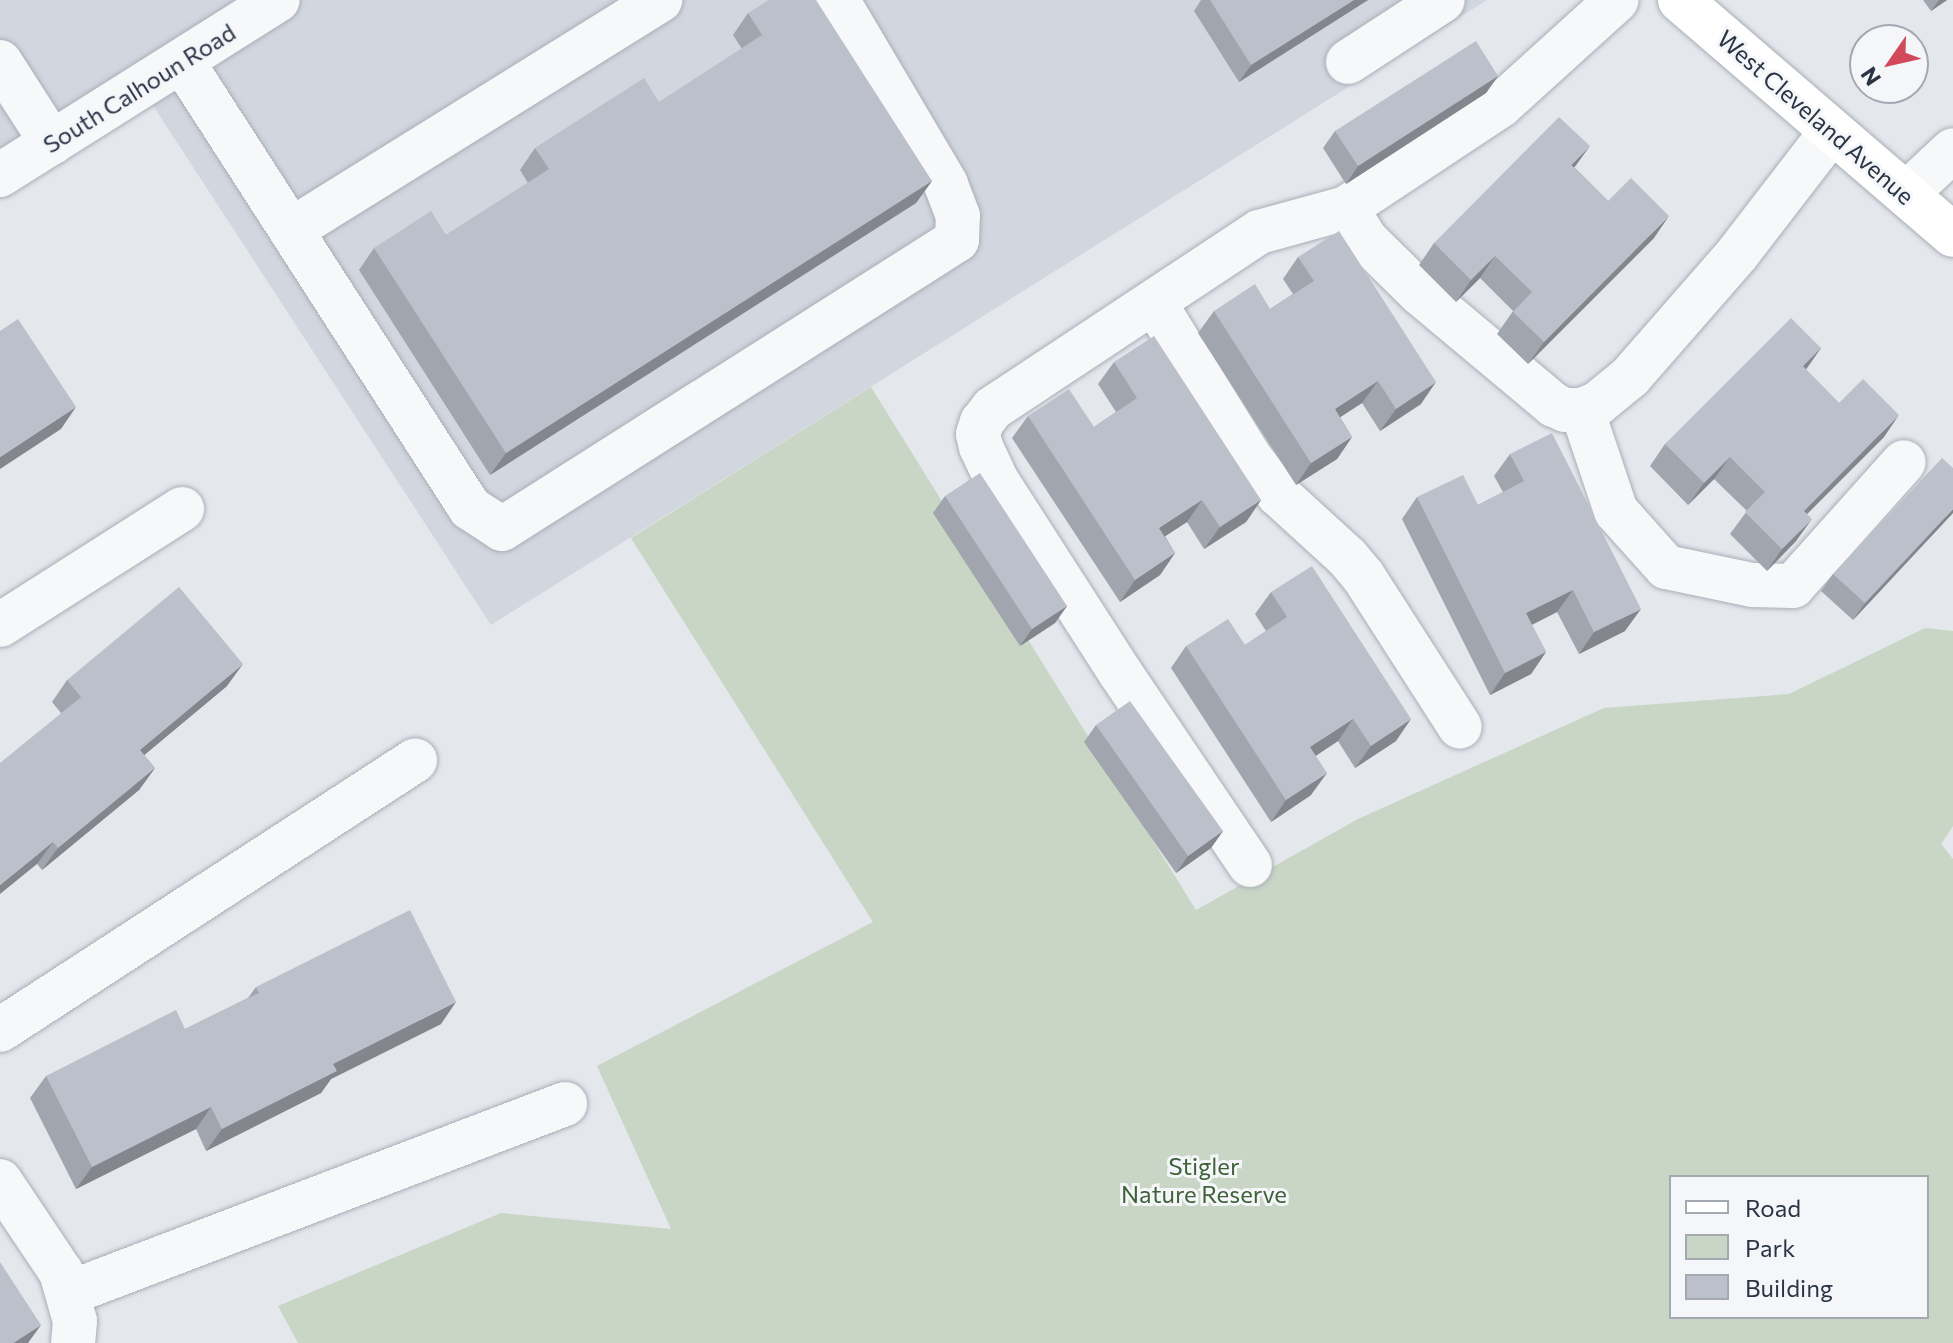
<!DOCTYPE html>
<style>
body{margin:0}
#map{position:relative;width:1953px;height:1343px;overflow:hidden;background:#e4e7ec;font-family:Commissioner,sans-serif}
div>[style]{position:absolute}
.built>*{inset:0;background:#d2d6de}
.green>*{inset:0;background:#c9d6c5}
.roads{filter:drop-shadow(0 0 2px #a9aeb7) drop-shadow(0 0 2px #a9aeb7)}
.minor>*{height:44px;margin:-22px;padding:0 22px;transform-origin:22px;border-radius:22px;background:#f7f8fa}
.major>*{height:44px;margin:-22px;padding:0 22px;transform-origin:22px;border-radius:22px;background:#fff}
.wall>*{inset:0;background:#a1a5ae}
.shaded-wall>*{inset:0;background:#83868d}
.building>*{inset:0;background:#bbc0ca}
span{translate:-50% -50%;white-space:nowrap;text-align:center;line-height:1.15;-webkit-text-stroke:6px #f4f6f9;paint-order:stroke}
.street-label{font-size:24px;color:#2b3445}
.park-label{font-size:24px;color:#3f6138}
.legend{position:absolute;left:1669px;top:1175px;width:260px;height:144px;box-sizing:border-box;background:#f4f6f9;border:2px solid #a4a8b1;margin:0;padding:10px 14px;list-style:none;font-size:24px;color:#2b3445}
.legend li{display:flex;align-items:center;gap:16px;height:40px}
.legend b{width:40px;border:2px solid #a4a8b1}
.north{position:absolute;left:1849px;top:24px;width:80px;height:80px;box-sizing:border-box;background:#f4f6f9;border:2px solid #a4a8b1;border-radius:50%;rotate:236deg;font-size:22px;font-weight:700;line-height:32px;text-align:center;color:#2b3445}
.north::after{content:'';display:block;margin:auto;width:28px;height:36px;background:#d1495b;clip-path:polygon(50% 0,100% 100%,50% 72%,0 100%)}
</style>
<div id="map">
<div class="built">
<div style="clip-path:polygon(0 0,1487px 0,491px 625px,141px 87px,0 174px)"></div>
</div>
<div class="green">
<div style="clip-path:polygon(evenodd,871px 387px,1196px 910px,1358px 819px,1604px 708px,1789px 694px,1925px 628px,1953px 631px,1953px 826px,1941px 844px,1953px 859px,1953px 1343px,298px 1343px,278px 1306px,501px 1213px,671px 1229px,597px 1066px,873px 922px,631px 538px,871px 387px,1671px 1177px,1927px 1177px,1927px 1317px,1671px 1317px,1671px 1177px)"></div>
</div>
<div class="roads">
<div class="minor">
<div style="left:182px;top:61px;width:532px;rotate:57.21deg"></div>
<div style="left:470px;top:508px;width:38px;rotate:33deg"></div>
<div style="left:502px;top:529px;width:539px;rotate:-32.42deg"></div>
<div style="left:957px;top:240px;width:24px;rotate:-88deg"></div>
<div style="left:958px;top:216px;width:34px;rotate:-111deg"></div>
<div style="left:946px;top:184px;width:214px;rotate:-120.6deg"></div>
<div style="left:0;top:62px;width:96px;rotate:57.3deg"></div>
<div style="left:1348px;top:62px;width:113px;rotate:-33.1deg"></div>
<div style="left:0;top:175px;width:328px;rotate:-32.2deg"></div>
<div style="left:1906px;top:194px;width:64px;rotate:-43.1deg"></div>
<div style="left:1346px;top:208px;width:36px;rotate:58deg"></div>
<div style="left:1365px;top:239px;width:77px;rotate:44.5deg"></div>
<div style="left:1420px;top:293px;width:175px;rotate:39.9deg"></div>
<div style="left:1554px;top:405px;width:12px;rotate:24deg"></div>
<div style="left:1565px;top:410px;width:17px"></div>
<div style="left:1582px;top:410px;width:16px;rotate:-22deg"></div>
<div style="left:1597px;top:404px;width:43px;rotate:-39.3deg"></div>
<div style="left:1630px;top:377px;width:164px;rotate:-48.9deg"></div>
<div style="left:1738px;top:253px;width:154px;rotate:-52.4deg"></div>
<div style="left:291px;top:230px;width:435px;rotate:-31.9deg"></div>
<div style="left:1154px;top:302px;width:181px;rotate:58.3deg"></div>
<div style="left:1249px;top:456px;width:48px;rotate:52.7deg"></div>
<div style="left:1278px;top:494px;width:93px;rotate:42.4deg"></div>
<div style="left:1347px;top:557px;width:25px;rotate:50deg"></div>
<div style="left:1363px;top:576px;width:179px;rotate:57.3deg"></div>
<div style="left:1582px;top:410px;width:107px;rotate:71.4deg"></div>
<div style="left:1616px;top:511px;width:75px;rotate:48.2deg"></div>
<div style="left:1666px;top:567px;width:88px;rotate:11.8deg"></div>
<div style="left:1752px;top:585px;width:41px;rotate:1.4deg"></div>
<div style="left:1793px;top:586px;width:166px;rotate:-48.2deg"></div>
<div style="left:0;top:625px;width:216px;rotate:-32.5deg"></div>
<div style="left:1250px;top:865px;width:230px;rotate:-124deg"></div>
<div style="left:1121px;top:674px;width:232px;rotate:-122.7deg"></div>
<div style="left:996px;top:479px;width:35px;rotate:-115deg"></div>
<div style="left:981px;top:447px;width:13px;rotate:-103deg"></div>
<div style="left:978px;top:434px;width:13px;rotate:-72deg"></div>
<div style="left:982px;top:422px;width:18px;rotate:-52deg"></div>
<div style="left:993px;top:408px;width:319px;rotate:-33.5deg"></div>
<div style="left:1259px;top:232px;width:90px;rotate:-15.4deg"></div>
<div style="left:1346px;top:208px;width:186px;rotate:-33.6deg"></div>
<div style="left:1501px;top:105px;width:156px;rotate:-42.2deg"></div>
<div style="left:0;top:1030px;width:495px;rotate:-33deg"></div>
<div style="left:0;top:1181px;width:110px;rotate:56.2deg"></div>
<div style="left:61px;top:1272px;width:51px;rotate:74.1deg"></div>
<div style="left:75px;top:1321px;width:22px;rotate:95deg"></div>
<div style="left:69px;top:1293px;width:531px;rotate:-20.86deg"></div>
</div>
<div class="major">
<div style="left:1680px;top:0;width:360px;rotate:40.7deg"></div>
</div>
</div>
<div class="wall">
<div style="clip-path:polygon(1201px 0,1368px 0,1239px 82px,1194px 11px)"></div>
<div style="clip-path:polygon(1923px 0,1947px 0,1931px 11px)"></div>
<div style="clip-path:polygon(748px 13px,932px 181px,916px 203px,490px 475px,359px 270px,374px 248px,446px 235px,528px 183px,520px 170px,535px 148px,659px 102px,742px 49px,733px 35px)"></div>
<div style="clip-path:polygon(1498px 76px,1486px 93px,1346px 184px,1323px 148px,1335px 131px)"></div>
<div style="clip-path:polygon(1575px 168px,1608px 201px,1654px 238px,1528px 364px,1497px 334px,1513px 311px,1480px 278px,1456px 302px,1419px 265px,1434px 243px)"></div>
<div style="clip-path:polygon(1298px 257px,1421px 404px,1380px 431px,1362px 403px,1340px 417px,1352px 437px,1337px 459px,1296px 485px,1198px 333px,1214px 311px,1270px 309px,1293px 294px,1283px 279px)"></div>
<div style="clip-path:polygon(1821px 348px,1806px 370px,1839px 403px,1884px 437px,1807px 514px,1796px 541px,1767px 571px,1730px 534px,1747px 511px,1714px 479px,1688px 505px,1650px 466px,1665px 444px)"></div>
<div style="clip-path:polygon(1114px 362px,1261px 500px,1246px 522px,1204px 549px,1187px 522px,1165px 536px,1175px 553px,1160px 575px,1120px 602px,1012px 438px,1028px 416px,1094px 427px,1116px 412px,1098px 384px)"></div>
<div style="clip-path:polygon(1510px 454px,1625px 631px,1579px 654px,1557px 612px,1532px 625px,1546px 652px,1531px 674px,1490px 695px,1402px 519px,1417px 497px,1478px 505px,1503px 492px,1494px 476px)"></div>
<div style="clip-path:polygon(945px 496px,1067px 606px,1055px 623px,1020px 646px,933px 513px)"></div>
<div style="clip-path:polygon(1953px 513px,1853px 620px,1821px 591px,1833px 574px)"></div>
<div style="clip-path:polygon(1271px 592px,1396px 741px,1355px 768px,1338px 741px,1316px 756px,1311px 795px,1271px 822px,1171px 668px,1186px 646px,1245px 645px,1266px 631px,1255px 614px)"></div>
<div style="clip-path:polygon(67px 680px,227px 686px,144px 755px,155px 768px,139px 790px,42px 870px,37px 864px,61px 713px,52px 702px)"></div>
<div style="clip-path:polygon(1096px 725px,1223px 831px,1211px 848px,1176px 873px,1084px 742px)"></div>
<div style="clip-path:polygon(256px 987px,441px 1024px,331px 1079px,321px 1093px,206px 1151px,196px 1129px,76px 1189px,30px 1098px,46px 1076px,185px 1029px,248px 998px)"></div>
</div>
<div class="shaded-wall">
<div style="clip-path:polygon(1354px 0,1368px 0,1239px 82px,1251px 65px)"></div>
<div style="clip-path:polygon(1939px 0,1947px 0,1931px 11px)"></div>
<div style="clip-path:polygon(1498px 76px,1486px 93px,1346px 184px,1358px 166px)"></div>
<div style="clip-path:polygon(1590px 146px,1574px 168px,1571px 165px)"></div>
<div style="clip-path:polygon(932px 181px,916px 203px,490px 475px,506px 453px)"></div>
<div style="clip-path:polygon(1669px 216px,1654px 238px,1528px 364px,1544px 342px)"></div>
<div style="clip-path:polygon(1495px 256px,1480px 278px,1456px 302px,1471px 280px)"></div>
<div style="clip-path:polygon(1821px 348px,1805px 370px,1803px 366px)"></div>
<div style="clip-path:polygon(1378px 381px,1362px 403px,1319px 431px,1335px 409px)"></div>
<div style="clip-path:polygon(1436px 382px,1421px 404px,1380px 431px,1396px 409px)"></div>
<div style="clip-path:polygon(76px 407px,61px 429px,0 469px,0 457px)"></div>
<div style="clip-path:polygon(1899px 415px,1884px 437px,1788px 533px,1804px 511px)"></div>
<div style="clip-path:polygon(1352px 437px,1337px 459px,1296px 485px,1311px 463px)"></div>
<div style="clip-path:polygon(1730px 457px,1714px 479px,1688px 505px,1704px 483px)"></div>
<div style="clip-path:polygon(1202px 500px,1187px 522px,1144px 550px,1159px 528px)"></div>
<div style="clip-path:polygon(1261px 500px,1246px 522px,1204px 549px,1220px 527px)"></div>
<div style="clip-path:polygon(1953px 509px,1953px 513px,1853px 620px,1865px 603px)"></div>
<div style="clip-path:polygon(1812px 519px,1796px 541px,1767px 571px,1782px 549px)"></div>
<div style="clip-path:polygon(1175px 553px,1160px 575px,1120px 602px,1135px 580px)"></div>
<div style="clip-path:polygon(1573px 590px,1557px 612px,1511px 635px,1526px 613px)"></div>
<div style="clip-path:polygon(1067px 606px,1055px 623px,1020px 646px,1032px 629px)"></div>
<div style="clip-path:polygon(1641px 609px,1625px 631px,1579px 654px,1594px 632px)"></div>
<div style="clip-path:polygon(1546px 652px,1531px 674px,1490px 695px,1505px 673px)"></div>
<div style="clip-path:polygon(243px 664px,227px 686px,124px 772px,140px 750px)"></div>
<div style="clip-path:polygon(1353px 719px,1338px 741px,1295px 769px,1310px 747px)"></div>
<div style="clip-path:polygon(1411px 719px,1396px 741px,1355px 768px,1371px 746px)"></div>
<div style="clip-path:polygon(155px 768px,139px 790px,42px 870px,58px 848px)"></div>
<div style="clip-path:polygon(1327px 773px,1311px 795px,1271px 822px,1286px 800px)"></div>
<div style="clip-path:polygon(1223px 831px,1211px 848px,1176px 873px,1188px 856px)"></div>
<div style="clip-path:polygon(53px 842px,37px 864px,0 894px,0 885px)"></div>
<div style="clip-path:polygon(456px 1002px,441px 1024px,331px 1079px,321px 1093px,206px 1151px,222px 1129px,333px 1064px)"></div>
<div style="clip-path:polygon(211px 1107px,196px 1129px,76px 1189px,92px 1167px)"></div>
<div style="clip-path:polygon(41px 1325px,28px 1343px,13px 1343px)"></div>
</div>
<div class="building">
<div style="clip-path:polygon(769px 0,816px 0,932px 181px,506px 453px,374px 248px,431px 211px,446px 235px,549px 169px,535px 148px,644px 78px,659px 102px,762px 35px,748px 13px)"></div>
<div style="clip-path:polygon(1210px 0,1354px 0,1251px 65px)"></div>
<div style="clip-path:polygon(1476px 41px,1498px 76px,1358px 166px,1335px 131px)"></div>
<div style="clip-path:polygon(1559px 117px,1590px 146px,1571px 165px,1608px 201px,1631px 178px,1669px 216px,1544px 342px,1513px 312px,1532px 292px,1495px 256px,1471px 280px,1434px 243px)"></div>
<div style="clip-path:polygon(1339px 231px,1436px 382px,1396px 409px,1378px 381px,1335px 409px,1352px 437px,1311px 463px,1214px 311px,1255px 284px,1270px 309px,1314px 281px,1298px 257px)"></div>
<div style="clip-path:polygon(1791px 318px,1821px 348px,1803px 366px,1839px 403px,1863px 379px,1899px 415px,1804px 511px,1812px 519px,1782px 549px,1745px 512px,1765px 492px,1730px 457px,1704px 483px,1665px 444px)"></div>
<div style="clip-path:polygon(18px 319px,76px 407px,0 457px,0 331px)"></div>
<div style="clip-path:polygon(1154px 336px,1261px 500px,1220px 527px,1202px 500px,1159px 528px,1175px 553px,1135px 580px,1028px 416px,1069px 389px,1094px 427px,1137px 398px,1114px 362px)"></div>
<div style="clip-path:polygon(1552px 433px,1641px 609px,1594px 632px,1573px 590px,1526px 613px,1546px 652px,1505px 673px,1417px 497px,1463px 475px,1478px 505px,1524px 481px,1510px 454px)"></div>
<div style="clip-path:polygon(1942px 458px,1953px 468px,1953px 509px,1865px 603px,1833px 574px)"></div>
<div style="clip-path:polygon(980px 473px,1067px 606px,1032px 629px,945px 496px)"></div>
<div style="clip-path:polygon(1312px 566px,1411px 719px,1371px 746px,1353px 719px,1310px 747px,1327px 773px,1286px 800px,1186px 646px,1228px 619px,1245px 645px,1287px 617px,1271px 592px)"></div>
<div style="clip-path:polygon(179px 587px,243px 664px,140px 750px,155px 768px,58px 848px,53px 842px,0 885px,0 763px,81px 697px,67px 680px)"></div>
<div style="clip-path:polygon(1130px 701px,1223px 831px,1188px 856px,1096px 725px)"></div>
<div style="clip-path:polygon(410px 910px,456px 1002px,333px 1064px,337px 1071px,222px 1129px,211px 1107px,92px 1167px,46px 1076px,176px 1010px,185px 1029px,259px 993px,256px 987px)"></div>
<div style="clip-path:polygon(0 1262px,41px 1325px,13px 1343px,0 1343px)"></div>
</div>
<div class="street-label">
<span style="left:139px;top:88px;rotate:-32deg">South Calhoun Road</span>
<span style="left:1816px;top:117px;rotate:41deg">West Cleveland Avenue</span>
</div>
<div class="park-label">
<span style="left:1204px;top:1180px">Stigler<br>Nature Reserve</span>
</div>
<ul class="legend">
<li><b style="height:10px;background:#fff"></b>Road</li>
<li><b style="height:22px;background:#c9d6c5"></b>Park</li>
<li><b style="height:22px;background:#bbc0ca"></b>Building</li>
</ul>
<div class="north">N</div>
</div>
